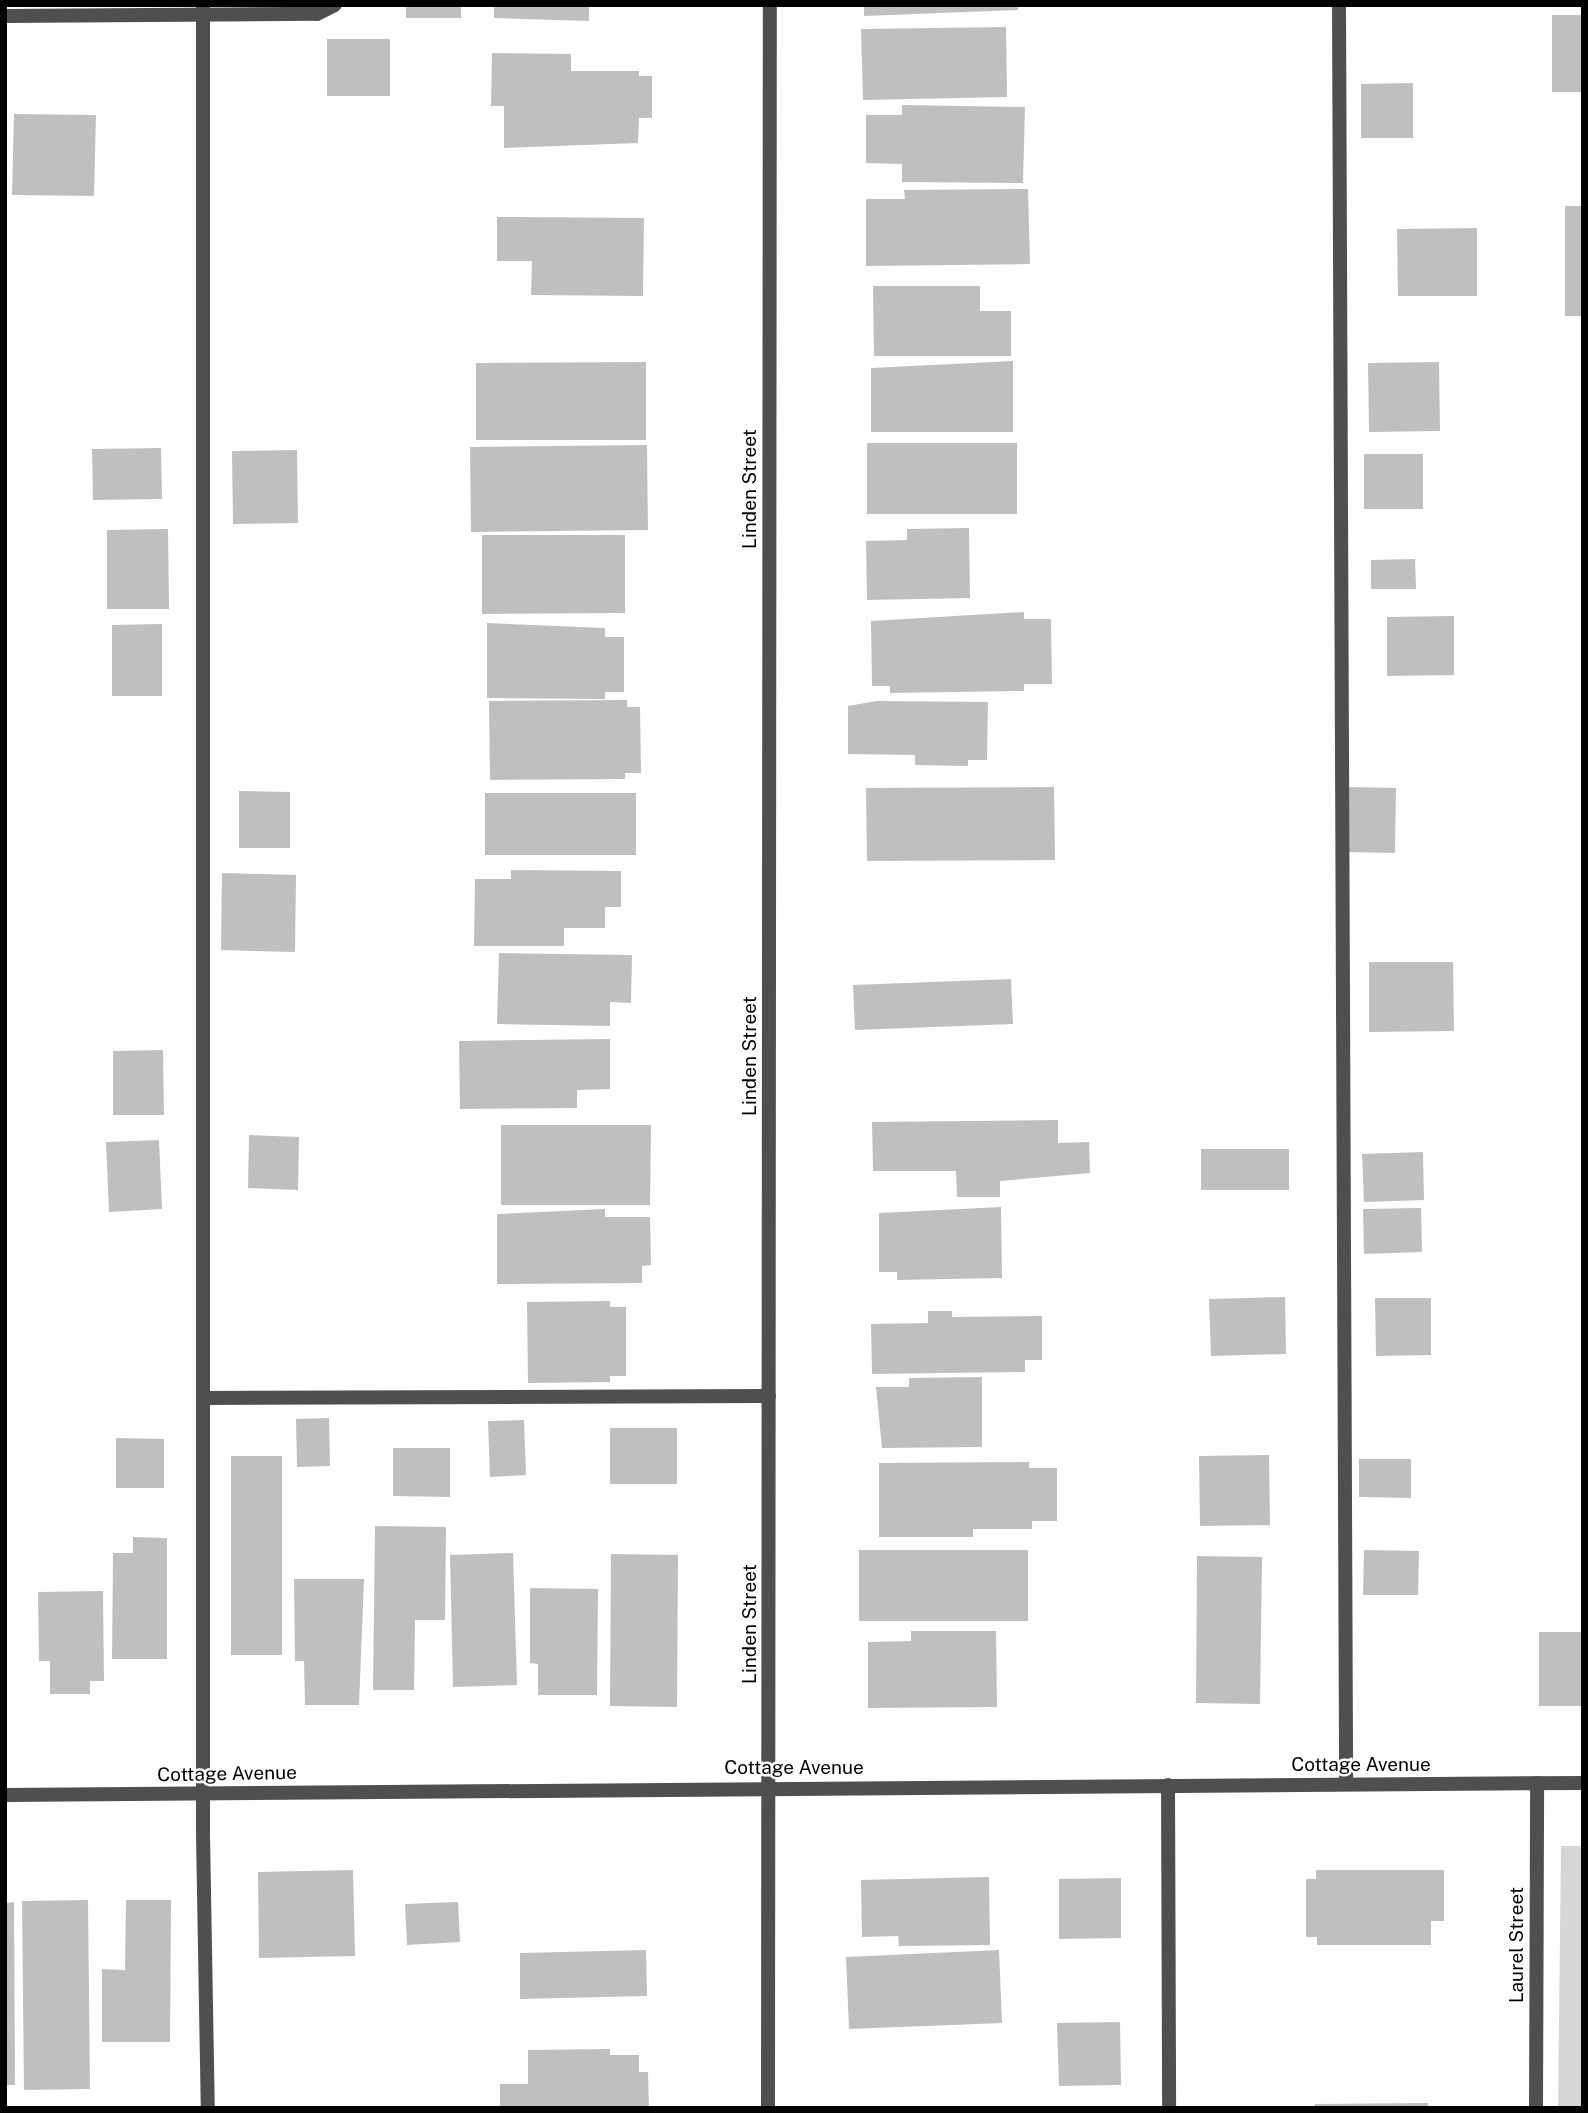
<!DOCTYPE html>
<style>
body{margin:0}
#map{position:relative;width:1588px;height:2113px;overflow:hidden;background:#fff;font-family:"Public Sans",sans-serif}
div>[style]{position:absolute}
.green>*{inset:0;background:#d6d6d6}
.building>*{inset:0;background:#bfbfbf}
.lane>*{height:14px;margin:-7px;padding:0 7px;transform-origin:7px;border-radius:7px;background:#4f4f4f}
.street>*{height:14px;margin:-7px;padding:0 7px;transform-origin:7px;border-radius:7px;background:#4f4f4f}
span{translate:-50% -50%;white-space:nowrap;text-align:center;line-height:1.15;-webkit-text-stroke:5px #fff;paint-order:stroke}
.street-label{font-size:19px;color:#000}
.frame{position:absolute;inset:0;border:7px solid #000;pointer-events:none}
</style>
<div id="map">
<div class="green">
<div style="clip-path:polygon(1561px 1846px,1583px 1846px,1583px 2108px,1558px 2108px)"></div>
</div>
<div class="building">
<div style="clip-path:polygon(406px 5px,461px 5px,461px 18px,406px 18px)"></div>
<div style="clip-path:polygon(494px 5px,589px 5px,589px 21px,494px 18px)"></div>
<div style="clip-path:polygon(864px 5px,1018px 5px,1018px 10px,864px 16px)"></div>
<div style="clip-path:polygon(1552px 15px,1583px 15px,1583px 92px,1552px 92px)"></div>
<div style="clip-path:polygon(1006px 27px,1007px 97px,863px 100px,861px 29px)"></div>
<div style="clip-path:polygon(327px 39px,390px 39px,390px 96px,327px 96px)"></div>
<div style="clip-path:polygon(492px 53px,571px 54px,571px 71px,639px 71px,639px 76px,652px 76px,652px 118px,639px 118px,638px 143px,504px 148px,504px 106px,491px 106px)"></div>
<div style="clip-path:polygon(1413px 83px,1413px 138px,1361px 138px,1361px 84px)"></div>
<div style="clip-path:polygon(902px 105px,1025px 107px,1023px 183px,902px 182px,902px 164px,866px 163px,866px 115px,902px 115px)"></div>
<div style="clip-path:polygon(14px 114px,96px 115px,94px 196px,12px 195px)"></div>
<div style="clip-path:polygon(1028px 189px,1030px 264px,866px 266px,866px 199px,905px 199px,904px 190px)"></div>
<div style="clip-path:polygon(1565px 206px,1583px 206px,1583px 316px,1565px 316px)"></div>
<div style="clip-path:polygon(497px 217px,644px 218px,643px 296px,531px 295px,532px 261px,497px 261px)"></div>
<div style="clip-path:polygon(1477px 228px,1477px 296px,1398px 296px,1397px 229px)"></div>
<div style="clip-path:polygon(873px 286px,980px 286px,980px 311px,1011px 311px,1011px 356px,874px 356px)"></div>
<div style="clip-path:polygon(1013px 361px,1013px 432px,871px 432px,871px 368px)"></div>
<div style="clip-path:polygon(646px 362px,646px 440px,476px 440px,476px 363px)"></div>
<div style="clip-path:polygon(1439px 362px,1440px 431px,1369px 432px,1368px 363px)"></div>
<div style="clip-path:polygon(867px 443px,1017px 443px,1017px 514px,867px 514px)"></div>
<div style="clip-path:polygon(647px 445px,648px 530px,471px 532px,470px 447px)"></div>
<div style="clip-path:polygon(161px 448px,162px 499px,93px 500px,92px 449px)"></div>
<div style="clip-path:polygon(297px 450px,298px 523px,233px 524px,232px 451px)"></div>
<div style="clip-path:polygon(1364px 454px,1423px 454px,1423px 509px,1364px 509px)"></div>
<div style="clip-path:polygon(969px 528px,970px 598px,867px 600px,866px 541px,907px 540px,907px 529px)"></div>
<div style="clip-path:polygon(168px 529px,169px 609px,107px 609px,107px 530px)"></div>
<div style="clip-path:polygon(482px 535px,625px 535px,625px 613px,482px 614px)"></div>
<div style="clip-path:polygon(1415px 559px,1416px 589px,1371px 589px,1371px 560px)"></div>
<div style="clip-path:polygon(1024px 612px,1024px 619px,1051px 619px,1052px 684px,1024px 684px,1024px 691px,890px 693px,890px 686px,872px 686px,871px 621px)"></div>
<div style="clip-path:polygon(1454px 616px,1454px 675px,1387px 676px,1387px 617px)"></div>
<div style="clip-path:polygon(487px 623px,605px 628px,605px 637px,624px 637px,624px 692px,605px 692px,605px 699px,487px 698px)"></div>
<div style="clip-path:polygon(162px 624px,162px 696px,112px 696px,112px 625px)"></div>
<div style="clip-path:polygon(627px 700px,627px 707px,640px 707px,641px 773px,625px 773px,625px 779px,490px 780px,489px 701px)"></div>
<div style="clip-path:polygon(876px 701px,988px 702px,987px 760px,968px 760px,968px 766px,915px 765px,915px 755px,848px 754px,848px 706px)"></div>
<div style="clip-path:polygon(1054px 787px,1055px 860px,867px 861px,866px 788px)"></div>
<div style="clip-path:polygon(1349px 787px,1396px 788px,1395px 853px,1348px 852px)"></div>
<div style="clip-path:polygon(239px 791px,290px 792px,290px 848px,239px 848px)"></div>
<div style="clip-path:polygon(485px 793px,636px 793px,636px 855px,485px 855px)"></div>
<div style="clip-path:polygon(511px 870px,621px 871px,621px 907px,605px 907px,605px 928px,564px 928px,564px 946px,474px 946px,475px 879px,511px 879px)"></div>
<div style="clip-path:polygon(222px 873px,296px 875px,295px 952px,221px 950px)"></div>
<div style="clip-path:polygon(499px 953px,632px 955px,631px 1003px,610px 1002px,610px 1026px,497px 1024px)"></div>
<div style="clip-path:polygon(1369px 962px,1453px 962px,1454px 1031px,1369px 1032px)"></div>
<div style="clip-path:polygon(1011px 979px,1013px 1024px,855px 1030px,853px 985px)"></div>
<div style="clip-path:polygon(610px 1039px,610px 1089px,577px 1090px,577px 1108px,460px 1109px,459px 1041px)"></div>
<div style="clip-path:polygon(163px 1050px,164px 1115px,113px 1115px,113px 1051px)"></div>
<div style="clip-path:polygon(1058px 1120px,1058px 1143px,1089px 1142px,1090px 1173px,1000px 1181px,1000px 1197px,957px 1197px,956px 1171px,873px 1171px,872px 1122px)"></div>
<div style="clip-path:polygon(501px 1125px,651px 1125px,650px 1205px,501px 1205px)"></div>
<div style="clip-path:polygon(249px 1135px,299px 1137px,298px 1190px,248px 1188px)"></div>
<div style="clip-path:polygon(159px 1140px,162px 1209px,109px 1212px,106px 1142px)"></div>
<div style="clip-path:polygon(1201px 1149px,1289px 1149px,1289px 1190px,1201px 1190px)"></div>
<div style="clip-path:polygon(1423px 1152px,1424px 1200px,1364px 1202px,1362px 1154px)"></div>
<div style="clip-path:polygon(1001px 1207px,1002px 1278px,897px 1280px,897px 1272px,879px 1272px,879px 1213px)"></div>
<div style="clip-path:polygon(1421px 1208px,1422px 1252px,1364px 1254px,1363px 1209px)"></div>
<div style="clip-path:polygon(605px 1209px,605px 1217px,650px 1217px,651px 1265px,642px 1266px,642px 1283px,497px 1284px,497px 1214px)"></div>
<div style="clip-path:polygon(1285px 1297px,1286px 1354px,1211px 1356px,1209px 1299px)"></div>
<div style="clip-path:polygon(1375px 1298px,1431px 1298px,1431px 1355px,1376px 1356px)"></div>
<div style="clip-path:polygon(610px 1301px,610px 1307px,626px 1307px,626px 1376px,610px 1376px,610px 1382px,528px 1383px,527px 1302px)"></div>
<div style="clip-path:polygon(928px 1311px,952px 1311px,952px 1317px,1042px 1316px,1042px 1360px,1025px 1360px,1025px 1372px,872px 1374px,871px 1324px,928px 1323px)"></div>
<div style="clip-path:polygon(982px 1377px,982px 1447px,882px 1448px,876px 1387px,909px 1387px,909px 1378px)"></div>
<div style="clip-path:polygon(329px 1418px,330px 1466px,297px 1467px,296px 1419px)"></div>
<div style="clip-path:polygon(524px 1420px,526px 1475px,490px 1477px,488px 1421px)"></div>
<div style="clip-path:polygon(610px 1428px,677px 1428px,677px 1484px,610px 1484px)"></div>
<div style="clip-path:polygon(116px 1438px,164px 1439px,164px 1488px,116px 1488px)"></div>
<div style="clip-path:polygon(393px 1448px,450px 1448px,450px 1497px,393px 1496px)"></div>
<div style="clip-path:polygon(1269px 1455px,1270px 1525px,1200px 1526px,1199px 1456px)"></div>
<div style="clip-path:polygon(231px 1456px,282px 1456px,282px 1655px,231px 1655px)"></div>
<div style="clip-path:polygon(1359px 1459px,1411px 1459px,1411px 1498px,1359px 1497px)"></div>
<div style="clip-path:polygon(1029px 1462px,1029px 1468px,1057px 1468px,1057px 1521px,1032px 1521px,1032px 1529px,973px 1529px,973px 1537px,879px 1537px,879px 1463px)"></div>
<div style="clip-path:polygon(375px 1526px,446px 1527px,445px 1620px,415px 1620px,414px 1690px,373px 1690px)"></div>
<div style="clip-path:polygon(133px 1537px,167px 1538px,167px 1659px,112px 1659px,113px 1553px,133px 1553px)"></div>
<div style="clip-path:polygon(859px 1550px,1028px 1550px,1028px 1621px,859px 1621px)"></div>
<div style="clip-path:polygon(1364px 1550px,1419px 1551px,1418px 1595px,1363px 1595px)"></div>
<div style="clip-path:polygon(513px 1553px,517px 1685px,453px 1687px,450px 1555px)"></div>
<div style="clip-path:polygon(611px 1554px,678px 1555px,677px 1707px,610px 1706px)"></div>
<div style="clip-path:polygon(1197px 1556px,1262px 1557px,1260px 1704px,1196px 1703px)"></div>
<div style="clip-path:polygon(294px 1579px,364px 1579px,359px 1705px,305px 1705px,304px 1661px,295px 1661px)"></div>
<div style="clip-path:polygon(530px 1588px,598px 1589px,597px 1695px,538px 1695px,538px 1664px,530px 1663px)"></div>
<div style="clip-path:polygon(103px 1591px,104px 1681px,90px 1681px,90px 1694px,50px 1694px,50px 1661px,39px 1661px,38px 1592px)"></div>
<div style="clip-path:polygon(911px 1631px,996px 1631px,997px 1707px,868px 1708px,868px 1642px,911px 1641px)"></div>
<div style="clip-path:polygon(1539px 1632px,1583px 1632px,1583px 1706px,1539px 1706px)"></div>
<div style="clip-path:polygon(353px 1870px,355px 1956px,259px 1958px,258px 1872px)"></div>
<div style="clip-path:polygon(1316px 1870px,1444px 1870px,1444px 1921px,1431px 1921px,1431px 1945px,1317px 1945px,1317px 1937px,1306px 1937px,1306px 1879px,1316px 1879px)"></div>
<div style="clip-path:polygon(989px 1877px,990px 1945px,899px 1946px,898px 1936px,862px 1937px,861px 1880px)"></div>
<div style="clip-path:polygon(1121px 1878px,1121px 1938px,1059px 1939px,1059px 1879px)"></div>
<div style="clip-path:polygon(88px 1900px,90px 2089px,24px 2090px,22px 1901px)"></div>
<div style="clip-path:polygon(126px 1900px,171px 1900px,170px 2042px,102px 2042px,102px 1969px,125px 1970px)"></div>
<div style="clip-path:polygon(14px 1902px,15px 2085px,5px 2085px,5px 1903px)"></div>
<div style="clip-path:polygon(458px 1902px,460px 1942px,407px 1945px,405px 1904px)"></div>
<div style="clip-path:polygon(646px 1950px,647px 1996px,520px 1999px,520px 1953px)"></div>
<div style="clip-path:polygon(999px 1950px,1002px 2023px,849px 2029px,846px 1957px)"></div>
<div style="clip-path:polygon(1120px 2022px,1121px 2085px,1059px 2086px,1057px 2023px)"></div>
<div style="clip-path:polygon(610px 2049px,610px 2055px,639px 2055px,639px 2072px,648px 2072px,649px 2108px,500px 2108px,500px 2084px,528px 2084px,528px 2050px)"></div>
<div style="clip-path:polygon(1428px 2103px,1428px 2108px,1315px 2108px,1315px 2104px)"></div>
</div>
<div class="lane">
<div style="left:203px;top:5px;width:1829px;rotate:90deg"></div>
<div style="left:203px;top:1834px;width:274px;rotate:89deg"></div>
<div style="left:1339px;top:5px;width:1779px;rotate:89.77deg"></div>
<div style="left:5px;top:16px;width:312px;rotate:-0.4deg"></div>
<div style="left:317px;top:14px;width:20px;rotate:-27deg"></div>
<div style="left:205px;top:1398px;width:564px;rotate:-0.2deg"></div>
<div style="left:1168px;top:1785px;width:323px;rotate:89.8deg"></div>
</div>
<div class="street">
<div style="left:5px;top:1795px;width:1578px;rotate:-0.44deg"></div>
<div style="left:768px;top:2108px;width:2103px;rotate:-89.95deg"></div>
<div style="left:1536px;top:2108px;width:325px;rotate:-89.8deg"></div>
</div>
<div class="street-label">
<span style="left:750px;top:489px;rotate:-90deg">Linden Street</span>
<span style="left:750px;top:1056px;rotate:-90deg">Linden Street</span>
<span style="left:750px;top:1624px;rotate:-90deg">Linden Street</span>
<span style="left:1361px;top:1765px">Cottage Avenue</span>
<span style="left:794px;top:1768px">Cottage Avenue</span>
<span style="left:227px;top:1774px;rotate:-1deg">Cottage Avenue</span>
<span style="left:1517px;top:1945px;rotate:-90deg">Laurel Street</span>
</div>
<div class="frame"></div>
</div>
